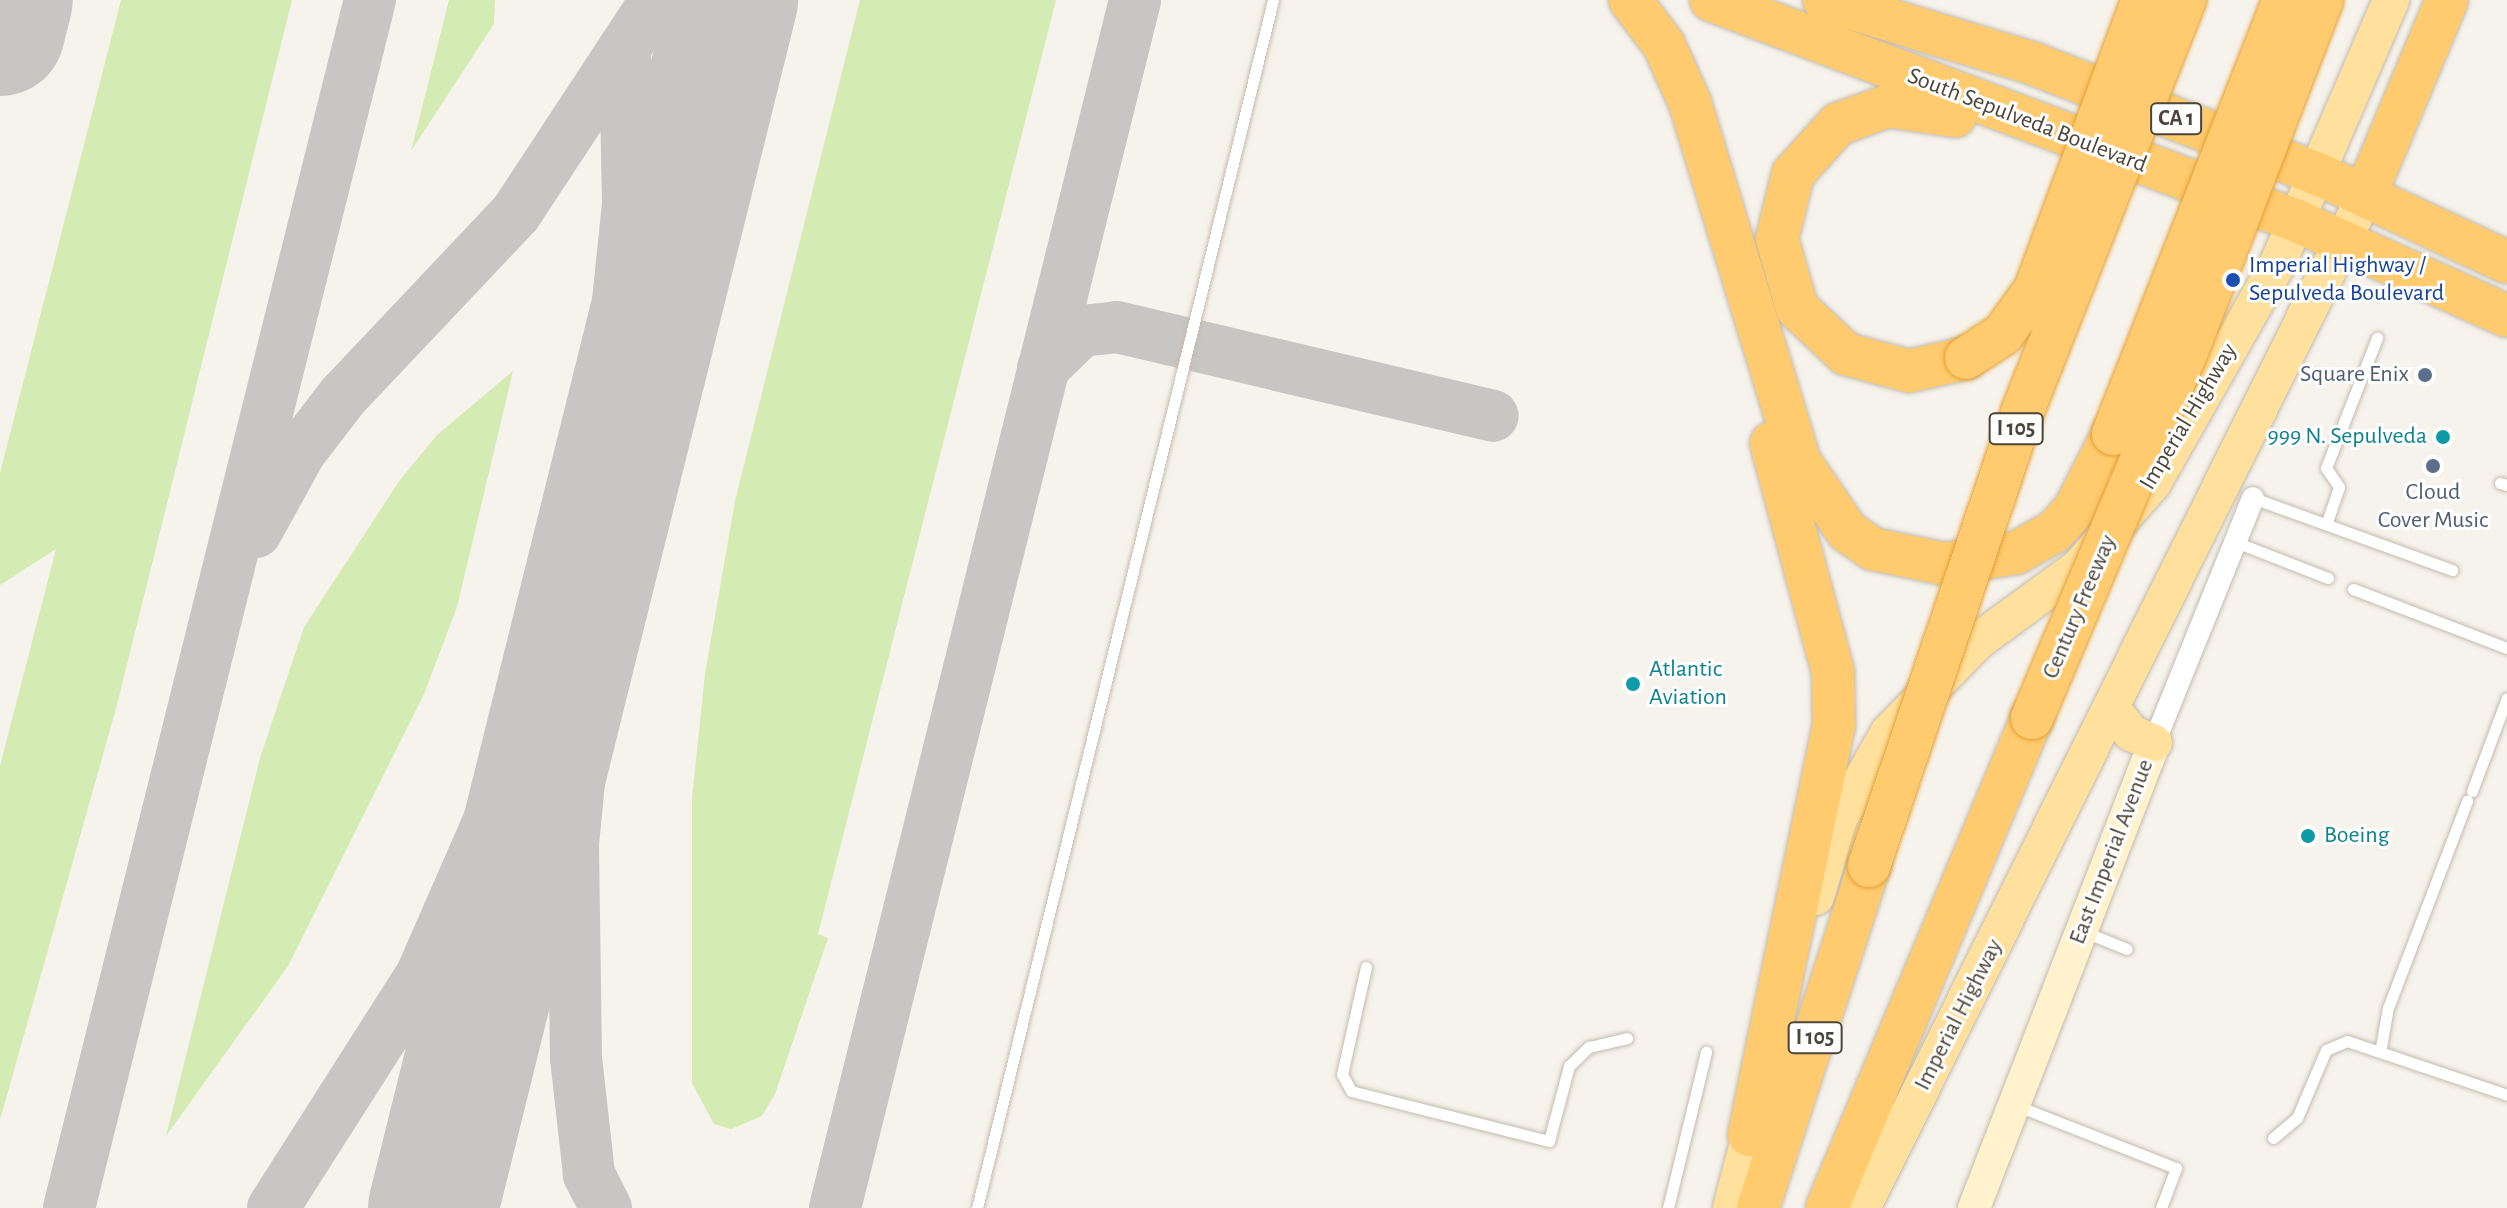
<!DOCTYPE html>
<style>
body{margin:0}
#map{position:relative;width:2507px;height:1208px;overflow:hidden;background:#f6f3ec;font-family:"Alegreya Sans",sans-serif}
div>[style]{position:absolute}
.green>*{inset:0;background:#d4ebb3}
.taxiway>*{height:52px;margin:-26px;padding:0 26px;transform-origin:26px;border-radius:26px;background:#c8c6c3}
.runway>*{height:130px;margin:-65px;padding:0 65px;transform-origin:65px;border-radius:65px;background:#c8c6c3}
.roads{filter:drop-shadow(0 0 2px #c3bbad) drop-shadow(0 0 2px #c3bbad)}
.lane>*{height:11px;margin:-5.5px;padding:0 5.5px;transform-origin:5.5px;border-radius:5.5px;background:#fff}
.street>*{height:22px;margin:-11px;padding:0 11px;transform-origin:11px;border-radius:11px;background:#fff}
.secondary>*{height:32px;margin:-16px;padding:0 16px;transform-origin:16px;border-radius:16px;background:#fff2cd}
.primary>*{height:36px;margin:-18px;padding:0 18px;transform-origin:18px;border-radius:18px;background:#ffe09c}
.highway>*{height:42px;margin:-21px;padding:0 21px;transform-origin:21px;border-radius:21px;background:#ffcb6e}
.bridges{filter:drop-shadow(0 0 2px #e4a037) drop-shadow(0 0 2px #e4a037)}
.highway-bridge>*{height:42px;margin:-21px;padding:0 21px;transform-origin:21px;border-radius:21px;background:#ffcb6e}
.dots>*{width:22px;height:22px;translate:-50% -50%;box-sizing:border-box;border:4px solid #fff;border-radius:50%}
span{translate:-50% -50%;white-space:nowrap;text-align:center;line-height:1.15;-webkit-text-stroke:6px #fff;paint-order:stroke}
.shield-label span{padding:2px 6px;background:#fff;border:2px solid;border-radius:6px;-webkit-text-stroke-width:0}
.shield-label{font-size:22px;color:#4b4438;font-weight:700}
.street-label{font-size:24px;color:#4b4438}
.transit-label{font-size:24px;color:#164399}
.left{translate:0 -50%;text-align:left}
.service-label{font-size:24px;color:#4e5e75}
.right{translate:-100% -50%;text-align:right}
.culture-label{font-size:24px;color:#0d838f}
</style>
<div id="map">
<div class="green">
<div style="clip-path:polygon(121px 0,292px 0,117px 705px,0 1120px,0 766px,56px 549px,0 585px,0 473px)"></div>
<div style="clip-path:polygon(449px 0,495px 0,494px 24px,411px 151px)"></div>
<div style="clip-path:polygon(860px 0,1056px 0,818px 934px,828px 938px,775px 1094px,762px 1116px,731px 1129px,714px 1124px,692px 1083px,692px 798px,705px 674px,735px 501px)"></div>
<div style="clip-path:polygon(513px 371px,457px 607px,424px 694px,288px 966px,166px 1136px,260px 758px,304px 627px,400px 480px,437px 435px)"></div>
</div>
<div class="taxiway">
<div style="left:1043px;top:368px;width:53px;rotate:-44.2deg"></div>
<div style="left:1081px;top:331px;width:36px;rotate:-6deg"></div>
<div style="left:1117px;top:327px;width:386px;rotate:13.3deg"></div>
<div style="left:609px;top:388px;width:184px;rotate:-84.1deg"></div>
<div style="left:628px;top:205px;width:158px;rotate:-91.1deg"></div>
<div style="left:256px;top:532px;width:91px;rotate:-61.2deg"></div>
<div style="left:300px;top:452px;width:71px;rotate:-52.5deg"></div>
<div style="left:343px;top:396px;width:252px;rotate:-46.6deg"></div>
<div style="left:516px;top:213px;width:255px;rotate:-56.7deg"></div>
<div style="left:69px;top:1208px;width:1245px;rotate:-76.01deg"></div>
<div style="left:273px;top:1208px;width:277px;rotate:-57.5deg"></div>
<div style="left:422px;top:974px;width:272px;rotate:-66.4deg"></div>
<div style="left:531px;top:725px;width:147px;rotate:-72.2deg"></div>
<div style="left:430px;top:1208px;width:49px;rotate:-73.4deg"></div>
<div style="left:606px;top:1208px;width:38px;rotate:-117deg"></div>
<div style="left:589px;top:1174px;width:116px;rotate:-96.4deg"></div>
<div style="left:576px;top:1059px;width:215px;rotate:-90.8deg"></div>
<div style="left:573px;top:844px;width:214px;rotate:-84.4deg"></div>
<div style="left:594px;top:631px;width:301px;rotate:-79.5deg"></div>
<div style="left:835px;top:1208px;width:1245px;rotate:-76.05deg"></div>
</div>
<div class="runway">
<div style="left:0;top:31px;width:32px;rotate:-76deg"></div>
<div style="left:433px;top:1208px;width:1245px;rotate:-76.05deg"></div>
</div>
<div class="roads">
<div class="lane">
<div style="left:2500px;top:483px;width:7px;rotate:16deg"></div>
<div style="left:2253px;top:498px;width:212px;rotate:19.9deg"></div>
<div style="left:2327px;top:522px;width:37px;rotate:-71deg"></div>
<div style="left:2339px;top:487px;width:23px;rotate:-124deg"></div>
<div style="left:2326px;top:468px;width:140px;rotate:-68.6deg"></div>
<div style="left:2233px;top:541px;width:102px;rotate:21.3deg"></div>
<div style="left:2353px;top:589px;width:165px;rotate:21deg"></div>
<div style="left:2472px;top:791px;width:99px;rotate:-69.4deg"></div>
<div style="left:2082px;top:931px;width:48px;rotate:21.8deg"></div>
<div style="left:1366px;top:967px;width:110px;rotate:102.6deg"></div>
<div style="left:1342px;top:1074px;width:19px;rotate:62deg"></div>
<div style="left:1351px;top:1091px;width:204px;rotate:14.2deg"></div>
<div style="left:1549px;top:1141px;width:78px;rotate:-75.1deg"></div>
<div style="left:1569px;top:1066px;width:28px;rotate:-44deg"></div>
<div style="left:1589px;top:1047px;width:39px;rotate:-13deg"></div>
<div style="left:2381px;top:1047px;width:40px;rotate:-80deg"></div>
<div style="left:2388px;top:1008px;width:222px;rotate:-69.1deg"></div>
<div style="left:2015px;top:1105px;width:173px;rotate:21.4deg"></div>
<div style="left:2176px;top:1168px;width:43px;rotate:110.6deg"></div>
<div style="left:2273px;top:1138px;width:31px;rotate:-40deg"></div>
<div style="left:2297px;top:1118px;width:74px;rotate:-66.9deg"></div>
<div style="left:2326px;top:1050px;width:23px;rotate:-23deg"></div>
<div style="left:2347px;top:1041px;width:169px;rotate:18.6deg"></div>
<div style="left:977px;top:1208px;width:1244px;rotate:-76.23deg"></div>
<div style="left:1668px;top:1208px;width:161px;rotate:-76.3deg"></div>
</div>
<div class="street">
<div style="left:2154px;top:743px;width:264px;rotate:-68deg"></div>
</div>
<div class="secondary">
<div style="left:1974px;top:1208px;width:499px;rotate:-68.8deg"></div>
</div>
<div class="primary">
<div style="left:2111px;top:707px;width:33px;rotate:52deg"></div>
<div style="left:2131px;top:733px;width:25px;rotate:23deg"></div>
<div style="left:1816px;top:897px;width:81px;rotate:-73.6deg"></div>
<div style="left:1839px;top:819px;width:100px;rotate:-60.1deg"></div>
<div style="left:1889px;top:732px;width:127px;rotate:-45.6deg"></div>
<div style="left:1978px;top:641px;width:125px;rotate:-36.2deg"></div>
<div style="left:2079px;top:567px;width:112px;rotate:-48.6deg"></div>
<div style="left:2153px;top:483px;width:251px;rotate:-60.4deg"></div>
<div style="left:2277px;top:265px;width:288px;rotate:-66.7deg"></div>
<div style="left:1731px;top:1208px;width:103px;rotate:-75.4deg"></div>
<div style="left:1862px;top:1208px;width:1130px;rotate:-63.57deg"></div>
</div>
<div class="highway">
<div style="left:1630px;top:0;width:56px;rotate:52.9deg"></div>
<div style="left:1664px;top:45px;width:64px;rotate:65.9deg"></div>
<div style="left:1690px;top:103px;width:375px;rotate:73deg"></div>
<div style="left:1800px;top:462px;width:83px;rotate:55.7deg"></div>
<div style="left:1847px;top:531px;width:32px;rotate:35deg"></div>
<div style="left:1873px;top:549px;width:73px;rotate:11.9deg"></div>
<div style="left:1944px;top:564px;width:73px;rotate:-8.7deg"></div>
<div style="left:2016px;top:553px;width:45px;rotate:-29.4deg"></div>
<div style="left:2055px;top:531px;width:28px;rotate:-48deg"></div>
<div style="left:2074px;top:510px;width:85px;rotate:-62.8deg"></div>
<div style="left:1711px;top:0;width:626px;rotate:20.66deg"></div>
<div style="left:2297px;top:221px;width:230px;rotate:24.3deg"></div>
<div style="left:1824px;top:0;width:220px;rotate:16.9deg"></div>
<div style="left:2034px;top:64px;width:305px;rotate:21.2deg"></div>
<div style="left:2318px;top:174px;width:208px;rotate:25deg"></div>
<div style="left:1955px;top:116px;width:68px;rotate:-171.5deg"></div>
<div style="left:1888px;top:106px;width:53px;rotate:160.2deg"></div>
<div style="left:1838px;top:124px;width:67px;rotate:132deg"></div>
<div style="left:1793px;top:174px;width:67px;rotate:103.8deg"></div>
<div style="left:1777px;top:239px;width:72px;rotate:73.8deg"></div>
<div style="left:1797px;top:308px;width:67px;rotate:43.2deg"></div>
<div style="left:1846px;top:354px;width:65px;rotate:15.1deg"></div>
<div style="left:1909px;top:371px;width:58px;rotate:-12.8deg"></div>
<div style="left:2365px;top:196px;width:212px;rotate:-67.3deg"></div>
<div style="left:1749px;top:1135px;width:418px;rotate:-78.3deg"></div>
<div style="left:1834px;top:726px;width:54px;rotate:-91.1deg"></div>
<div style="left:1833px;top:672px;width:237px;rotate:-105.1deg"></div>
<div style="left:1758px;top:1208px;width:360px;rotate:-72deg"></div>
<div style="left:1827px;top:1208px;width:531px;rotate:-67.3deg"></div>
</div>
</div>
<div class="bridges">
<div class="highway-bridge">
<div style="left:1966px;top:358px;width:44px;rotate:-33deg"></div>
<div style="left:2003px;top:334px;width:54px;rotate:-54deg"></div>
<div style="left:2035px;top:290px;width:309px;rotate:-69.6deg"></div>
<div style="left:2113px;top:434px;width:466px;rotate:-68.5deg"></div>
<div style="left:2032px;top:718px;width:395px;rotate:-67.1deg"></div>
<div style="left:2186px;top:354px;width:379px;rotate:-69deg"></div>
<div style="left:1869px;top:866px;width:478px;rotate:-71.3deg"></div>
<div style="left:2022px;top:413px;width:444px;rotate:-68.5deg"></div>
</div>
</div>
<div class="dots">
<div style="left:2233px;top:280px;background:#1a4fb4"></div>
<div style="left:2425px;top:375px;background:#5c6f8a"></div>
<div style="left:2443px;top:437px;background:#0f9aa8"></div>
<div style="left:2433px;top:466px;background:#5c6f8a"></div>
<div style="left:1633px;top:684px;background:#0f9aa8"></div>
<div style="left:2308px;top:836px;background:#0f9aa8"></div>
</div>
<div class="shield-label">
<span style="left:2176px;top:119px">CA 1</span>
<span style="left:2016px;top:429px">I 105</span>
<span style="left:1815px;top:1038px">I 105</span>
</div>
<div class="street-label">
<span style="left:2027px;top:121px;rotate:21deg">South Sepulveda Boulevard</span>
<span style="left:2189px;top:417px;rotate:-59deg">Imperial Highway</span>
<span style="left:2080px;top:607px;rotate:-67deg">Century Freeway</span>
<span style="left:2112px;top:852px;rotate:-69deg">East Imperial Avenue</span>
<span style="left:1959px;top:1015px;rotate:-63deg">Imperial Highway</span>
</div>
<div class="transit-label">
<span class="left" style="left:2249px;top:280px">Imperial Highway /<br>Sepulveda Boulevard</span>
</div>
<div class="service-label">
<span class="right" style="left:2409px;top:375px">Square Enix</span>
<span style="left:2433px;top:507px">Cloud<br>Cover Music</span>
</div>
<div class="culture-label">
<span class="right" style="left:2427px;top:437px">999 N. Sepulveda</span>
<span class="left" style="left:1649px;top:684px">Atlantic<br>Aviation</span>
<span class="left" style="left:2324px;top:836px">Boeing</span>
</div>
</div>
